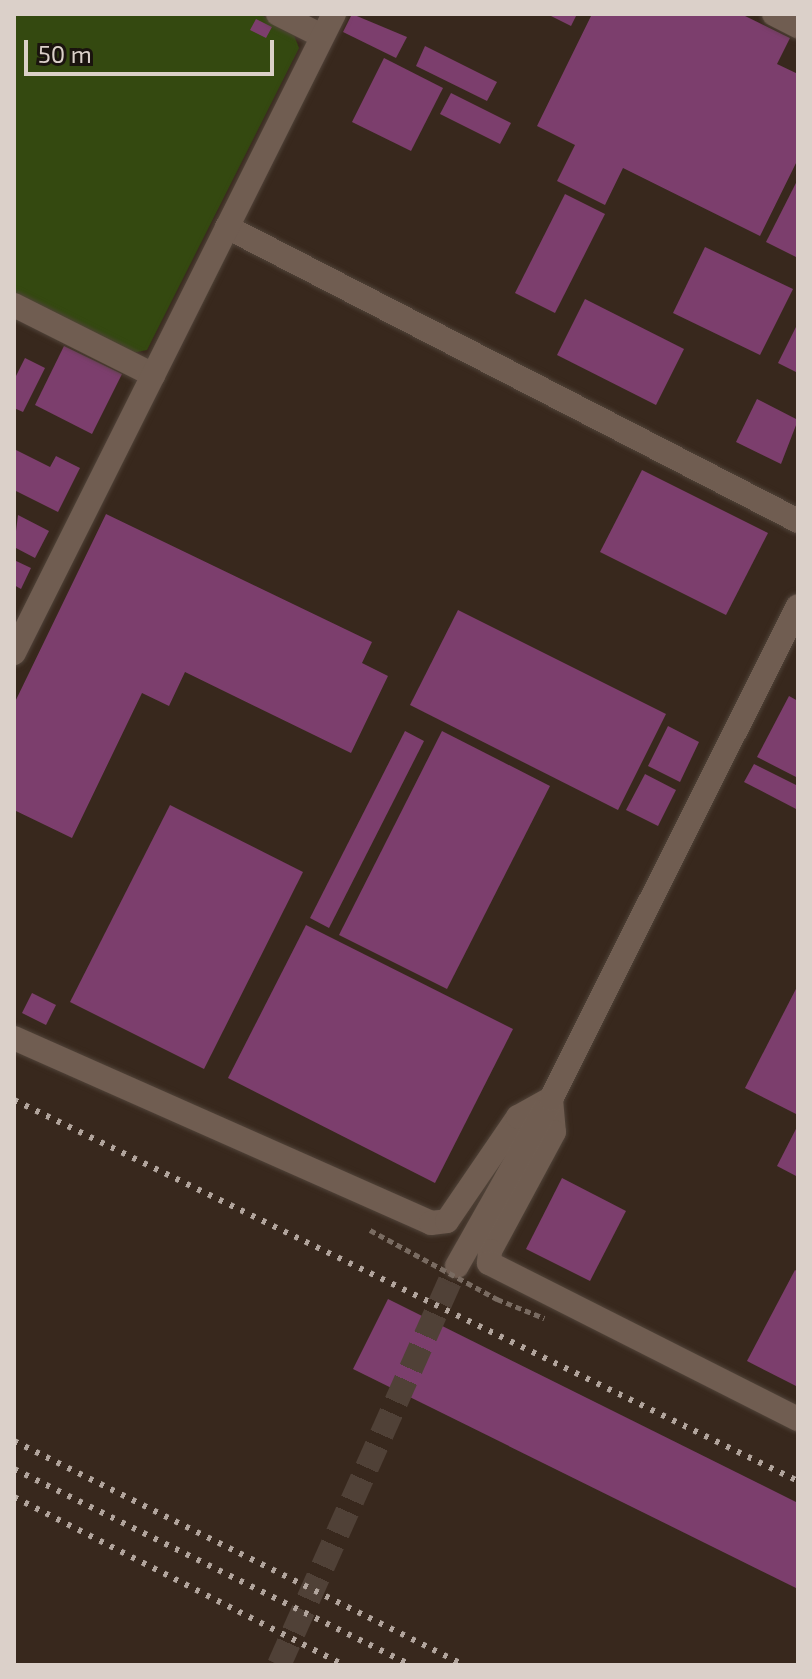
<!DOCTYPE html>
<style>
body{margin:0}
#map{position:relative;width:812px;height:1679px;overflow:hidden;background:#38281d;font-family:"Exo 2",sans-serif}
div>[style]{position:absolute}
.green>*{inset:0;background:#344910}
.building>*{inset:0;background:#7c3e6d}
.minor-tunnel>*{height:24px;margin-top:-12px;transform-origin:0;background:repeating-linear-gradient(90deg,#504137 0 24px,transparent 0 36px)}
.roads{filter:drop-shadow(0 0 2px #504339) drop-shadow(0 0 2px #504339)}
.minor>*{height:24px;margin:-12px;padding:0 12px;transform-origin:12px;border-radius:12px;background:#705d51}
.rail>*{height:6px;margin-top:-3px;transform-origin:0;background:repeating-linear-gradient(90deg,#b2a59d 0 4px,transparent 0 12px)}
.path-bridge>*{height:5px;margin-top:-2.5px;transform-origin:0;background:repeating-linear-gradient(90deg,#796b61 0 6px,transparent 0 10px)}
span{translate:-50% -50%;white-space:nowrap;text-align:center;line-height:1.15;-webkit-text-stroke:8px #1a130e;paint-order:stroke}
.frame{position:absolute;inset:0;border:16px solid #dbd0c9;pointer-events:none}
.scale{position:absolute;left:24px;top:40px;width:250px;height:36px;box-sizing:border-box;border:4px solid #dbd0c9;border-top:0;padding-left:10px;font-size:24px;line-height:28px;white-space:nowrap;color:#dbd0c9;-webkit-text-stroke:6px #1a130e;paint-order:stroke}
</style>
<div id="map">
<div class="green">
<div style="clip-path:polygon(14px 14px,259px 14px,292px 30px,299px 48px,147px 350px,128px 354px,14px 296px)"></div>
</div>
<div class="building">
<div style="clip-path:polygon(352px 14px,407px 37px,396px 58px,343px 32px)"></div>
<div style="clip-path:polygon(547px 14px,577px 14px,571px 26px)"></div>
<div style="clip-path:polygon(592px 14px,741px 14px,790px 38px,777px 64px,798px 74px,798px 159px,760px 236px,623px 168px,605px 205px,557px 181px,575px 145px,537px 126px)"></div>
<div style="clip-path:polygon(256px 19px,272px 27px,266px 38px,250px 30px)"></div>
<div style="clip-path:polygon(425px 46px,497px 82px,487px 101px,416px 66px)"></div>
<div style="clip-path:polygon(384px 58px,443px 88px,411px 151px,352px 122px)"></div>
<div style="clip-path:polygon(451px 93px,511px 123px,500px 144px,440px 114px)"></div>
<div style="clip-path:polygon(798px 179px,798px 254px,796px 257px,766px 242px)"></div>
<div style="clip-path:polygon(565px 194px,605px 214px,555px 313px,515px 293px)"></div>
<div style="clip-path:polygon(705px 247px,793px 289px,760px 355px,673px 313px)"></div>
<div style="clip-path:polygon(585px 299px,684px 349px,656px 405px,557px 355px)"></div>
<div style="clip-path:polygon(798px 323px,798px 373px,778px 363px)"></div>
<div style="clip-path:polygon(64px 346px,122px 374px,92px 434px,35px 405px)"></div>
<div style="clip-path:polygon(25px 358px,45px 368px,23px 412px,14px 408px,14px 380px)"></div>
<div style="clip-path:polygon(757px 399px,798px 420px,781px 464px,736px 442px)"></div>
<div style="clip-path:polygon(14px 449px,50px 467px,56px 456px,80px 468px,58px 512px,14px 490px)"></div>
<div style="clip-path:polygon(642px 470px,768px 533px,726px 615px,600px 552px)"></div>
<div style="clip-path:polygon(106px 514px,372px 642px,362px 663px,388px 676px,351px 753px,185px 672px,169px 706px,142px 693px,72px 838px,14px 810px,14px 704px)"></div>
<div style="clip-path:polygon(18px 515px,49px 531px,35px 558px,14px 547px)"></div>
<div style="clip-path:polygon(14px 560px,31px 568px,21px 589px,14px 585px)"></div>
<div style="clip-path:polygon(458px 610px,666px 714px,618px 810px,410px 705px)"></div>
<div style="clip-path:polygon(789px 696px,798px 701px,798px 778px,757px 757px)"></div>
<div style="clip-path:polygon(668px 726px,699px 742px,680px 782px,648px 766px)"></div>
<div style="clip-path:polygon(405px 731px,424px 741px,329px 928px,310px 918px)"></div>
<div style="clip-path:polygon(442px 731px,550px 786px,447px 989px,339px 935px)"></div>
<div style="clip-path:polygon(754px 764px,798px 786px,798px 810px,744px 782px)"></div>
<div style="clip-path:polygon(645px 774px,676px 790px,658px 826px,626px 810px)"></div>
<div style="clip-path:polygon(170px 805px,303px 872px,204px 1069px,70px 1002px)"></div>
<div style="clip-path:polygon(306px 925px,513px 1029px,435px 1183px,228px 1078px)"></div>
<div style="clip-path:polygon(798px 985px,798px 1115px,745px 1088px)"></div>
<div style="clip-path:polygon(32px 993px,56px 1005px,46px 1025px,22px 1013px)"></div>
<div style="clip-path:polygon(798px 1125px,798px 1177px,777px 1166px)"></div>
<div style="clip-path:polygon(562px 1178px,626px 1211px,590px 1281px,526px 1249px)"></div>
<div style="clip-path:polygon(795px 1270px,798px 1272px,798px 1387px,747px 1361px)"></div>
<div style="clip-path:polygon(388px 1299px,798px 1503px,798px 1589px,353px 1369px)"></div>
</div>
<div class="minor-tunnel">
<div style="left:279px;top:1665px;width:437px;rotate:-66deg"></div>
</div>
<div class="roads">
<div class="minor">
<div style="left:278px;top:14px;width:49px;rotate:26.6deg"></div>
<div style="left:774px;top:14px;width:27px;rotate:27deg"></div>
<div style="left:227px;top:227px;width:642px;rotate:27.24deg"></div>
<div style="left:14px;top:305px;width:156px;rotate:26.7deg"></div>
<div style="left:14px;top:653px;width:715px;rotate:-63.4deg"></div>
<div style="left:14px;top:1038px;width:456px;rotate:23.9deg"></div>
<div style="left:431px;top:1223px;width:16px;rotate:-7deg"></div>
<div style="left:447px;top:1221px;width:126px;rotate:-55.7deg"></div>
<div style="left:518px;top:1117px;width:38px;rotate:-29deg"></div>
<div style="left:551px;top:1099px;width:33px;rotate:85deg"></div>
<div style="left:554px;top:1132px;width:135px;rotate:118.3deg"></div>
<div style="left:490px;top:1251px;width:12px;rotate:95deg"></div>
<div style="left:489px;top:1263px;width:346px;rotate:26.8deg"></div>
<div style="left:457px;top:1266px;width:192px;rotate:-60.6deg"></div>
<div style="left:551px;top:1099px;width:551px;rotate:-63.39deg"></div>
</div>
</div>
<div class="rail">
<div style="left:14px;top:1100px;width:872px;rotate:25.92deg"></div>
<div style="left:14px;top:1441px;width:503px;rotate:26.46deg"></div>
<div style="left:14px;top:1469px;width:443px;rotate:26.3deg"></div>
<div style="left:14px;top:1497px;width:370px;rotate:27deg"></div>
</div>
<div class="path-bridge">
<div style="left:370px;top:1230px;width:145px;rotate:28.5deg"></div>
<div style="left:497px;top:1299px;width:51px;rotate:22deg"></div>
</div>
<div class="frame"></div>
<div class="scale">50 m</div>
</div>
